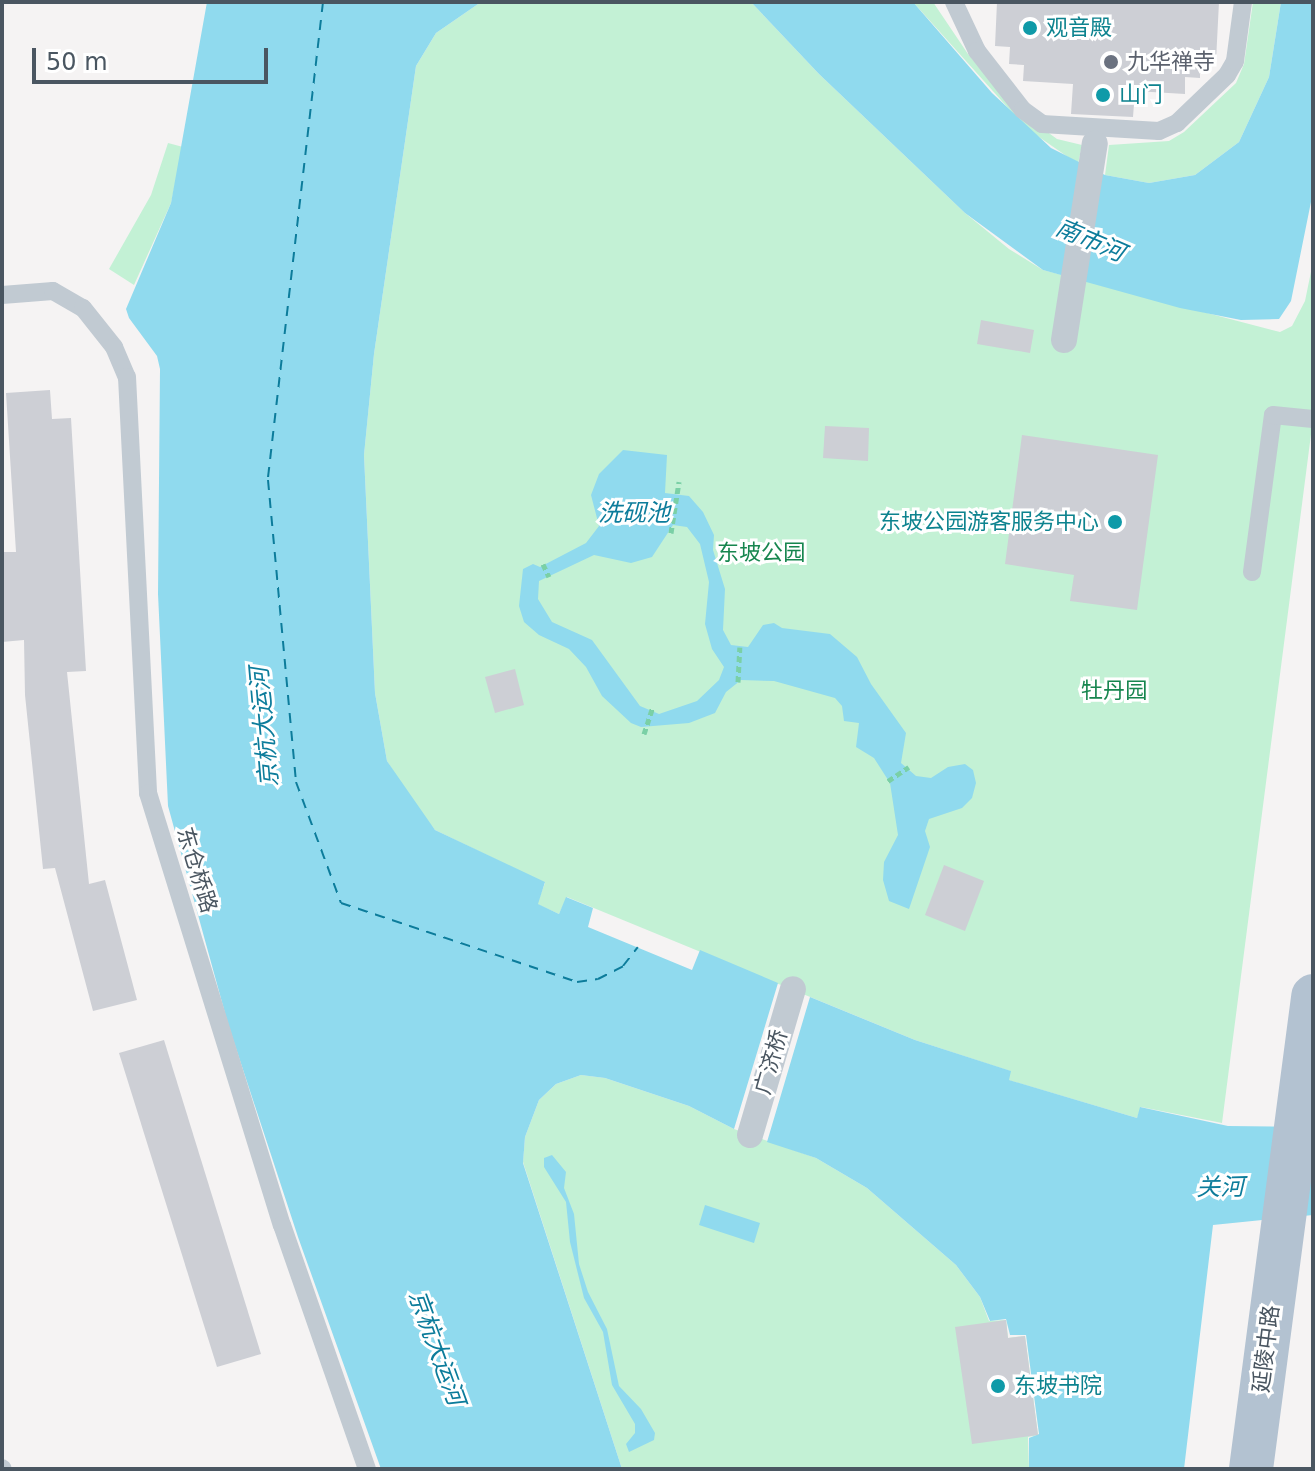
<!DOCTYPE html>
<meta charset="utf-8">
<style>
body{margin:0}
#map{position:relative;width:1315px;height:1471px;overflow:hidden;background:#f5f3f3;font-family:"DejaVu Sans","Noto Sans SC",sans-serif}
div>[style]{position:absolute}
.green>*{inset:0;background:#c3f1d5}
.water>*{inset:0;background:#90daee}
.ferry>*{height:2px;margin-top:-1px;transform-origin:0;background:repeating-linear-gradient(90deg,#0c7c9b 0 10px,transparent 0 18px)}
.building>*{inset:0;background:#cdcfd5}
.path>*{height:5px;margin-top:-2.5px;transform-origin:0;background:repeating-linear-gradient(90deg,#7ad0a6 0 6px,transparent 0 10px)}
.service>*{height:18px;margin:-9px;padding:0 9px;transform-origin:9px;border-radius:9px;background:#c1cad2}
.pedestrian>*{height:26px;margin:-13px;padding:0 13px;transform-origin:13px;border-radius:13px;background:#c1cad2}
.primary>*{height:44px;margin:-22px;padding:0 22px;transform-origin:22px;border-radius:22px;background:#b3c2d1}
.dots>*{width:22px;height:22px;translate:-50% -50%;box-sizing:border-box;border:4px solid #fff;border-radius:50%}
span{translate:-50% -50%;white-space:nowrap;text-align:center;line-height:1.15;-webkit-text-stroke:6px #fff;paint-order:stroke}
.culture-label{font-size:22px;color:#0d838f}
.left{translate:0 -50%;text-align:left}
.right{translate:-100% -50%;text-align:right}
.worship-label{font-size:22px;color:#5b616d}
.park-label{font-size:22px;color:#17864f}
.street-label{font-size:22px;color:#4a5661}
.water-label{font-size:24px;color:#0c7c9b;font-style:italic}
.frame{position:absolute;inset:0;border:4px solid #4a5661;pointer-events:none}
.scale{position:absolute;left:32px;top:48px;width:236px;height:36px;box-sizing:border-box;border:4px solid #4a5661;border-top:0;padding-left:10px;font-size:24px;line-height:28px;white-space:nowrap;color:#4a5661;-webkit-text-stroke:6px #fff;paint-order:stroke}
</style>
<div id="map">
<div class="green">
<div style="clip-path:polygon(481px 2px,751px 2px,819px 74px,965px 213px,1009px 249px,1043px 270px,1280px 332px,1292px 326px,1305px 301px,1313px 262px,1313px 419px,1222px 1123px,1141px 1107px,1137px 1118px,1008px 1080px,1010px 1071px,915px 1040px,567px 897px,559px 914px,537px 904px,545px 883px,435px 830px,413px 803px,387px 761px,375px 693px,364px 455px,374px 354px,416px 66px,436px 33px)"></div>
<div style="clip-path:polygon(913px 2px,933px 2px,968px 54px,1012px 106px,1057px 139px,1082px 145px,1078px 164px,1026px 128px)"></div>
<div style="clip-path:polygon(1253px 2px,1281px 2px,1269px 77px,1239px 142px,1195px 175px,1149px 183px,1105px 175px,1109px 145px,1169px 141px,1184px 132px,1236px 83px,1244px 64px)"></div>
<div style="clip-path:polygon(168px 143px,183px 147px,171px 203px,134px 285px,109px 269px,151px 195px)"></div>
<div style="clip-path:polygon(581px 1075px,605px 1078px,689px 1106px,734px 1129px,816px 1158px,867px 1188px,956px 1265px,980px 1297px,989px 1321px,1006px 1320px,1008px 1338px,1025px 1336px,1038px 1435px,1028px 1437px,1029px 1469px,622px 1469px,523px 1162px,525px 1137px,539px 1100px,556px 1084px)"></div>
</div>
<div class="water">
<div style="clip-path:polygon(207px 2px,481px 2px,436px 33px,416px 66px,374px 354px,364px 455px,375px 693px,387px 761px,435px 830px,545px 882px,538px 904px,559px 914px,566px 897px,593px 908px,588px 927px,692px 970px,700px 950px,778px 983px,734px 1129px,689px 1106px,605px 1078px,581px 1075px,556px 1084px,539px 1100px,525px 1137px,523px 1163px,622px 1469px,381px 1469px,298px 1237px,228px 1024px,168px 806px,158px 594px,160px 369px,157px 356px,129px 318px,126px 309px,171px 203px)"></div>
<div style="clip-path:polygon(751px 2px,913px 2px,992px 93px,1051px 148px,1105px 175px,1149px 183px,1195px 175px,1239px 142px,1269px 77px,1281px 2px,1313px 2px,1313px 192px,1291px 301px,1279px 319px,1241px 320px,1180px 308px,1043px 270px,965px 213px,819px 74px)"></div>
<div style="clip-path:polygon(evenodd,623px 450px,667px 455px,665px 493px,689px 496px,703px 512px,714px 535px,713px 550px,725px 589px,723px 630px,731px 645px,748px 647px,763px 625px,774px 623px,782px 628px,830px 634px,857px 657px,871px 684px,906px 733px,901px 763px,916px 776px,931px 778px,948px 767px,965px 764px,973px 770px,976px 783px,972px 798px,962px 808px,929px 819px,925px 831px,930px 847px,909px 909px,889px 901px,883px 880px,884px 862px,898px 835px,890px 783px,874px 758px,856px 747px,859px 723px,844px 721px,842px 706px,835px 698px,774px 681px,741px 680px,726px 692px,715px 713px,689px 723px,641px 727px,631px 723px,602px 696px,586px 667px,569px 649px,539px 635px,524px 622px,519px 606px,523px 569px,533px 564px,540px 567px,586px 543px,599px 526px,591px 495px,599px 474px,623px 450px,673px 525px,687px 527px,700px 544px,709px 582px,705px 624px,712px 649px,724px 667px,719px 680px,697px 701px,659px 714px,640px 706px,592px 640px,552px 622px,538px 599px,539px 581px,594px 555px,631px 563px,652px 557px,673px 525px)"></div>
<div style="clip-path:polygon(810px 997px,915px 1040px,1011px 1071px,1009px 1080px,1137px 1118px,1140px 1107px,1228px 1126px,1313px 1127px,1313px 1215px,1213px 1225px,1184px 1469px,1029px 1469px,1029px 1438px,1039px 1434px,1026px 1335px,1010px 1335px,1006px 1319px,990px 1321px,980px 1297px,956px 1265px,867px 1188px,816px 1158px,767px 1142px)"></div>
<div style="clip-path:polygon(552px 1155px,566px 1172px,564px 1188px,574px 1214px,579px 1264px,588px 1292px,607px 1329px,619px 1386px,641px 1409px,655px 1433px,654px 1440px,629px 1452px,626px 1444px,635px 1433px,635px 1424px,612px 1385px,603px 1332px,584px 1298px,570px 1242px,566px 1202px,544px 1167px,544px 1158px)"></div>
<div style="clip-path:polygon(705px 1205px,760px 1223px,754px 1243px,699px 1225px)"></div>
</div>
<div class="ferry">
<div style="left:323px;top:2px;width:481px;rotate:96.6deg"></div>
<div style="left:268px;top:480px;width:303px;rotate:84.7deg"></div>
<div style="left:296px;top:782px;width:129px;rotate:69.6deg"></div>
<div style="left:341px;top:903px;width:249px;rotate:18.5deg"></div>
<div style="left:577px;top:982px;width:21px;rotate:-8deg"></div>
<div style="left:598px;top:979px;width:28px;rotate:-27deg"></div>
<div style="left:623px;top:966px;width:24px;rotate:-52deg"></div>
</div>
<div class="building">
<div style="clip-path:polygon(997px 2px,1219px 2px,1216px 61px,1200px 61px,1200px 78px,1185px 77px,1185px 94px,1135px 91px,1133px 117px,1071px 114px,1073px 84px,1023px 81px,1024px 65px,1009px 64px,1010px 47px,995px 46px)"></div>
<div style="clip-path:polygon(981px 320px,1034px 330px,1030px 353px,977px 344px)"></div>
<div style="clip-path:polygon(50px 390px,52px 419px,71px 418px,86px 671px,67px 672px,89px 884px,105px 880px,137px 1000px,93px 1011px,55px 868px,43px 869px,25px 695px,24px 640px,2px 642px,2px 552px,16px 552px,6px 393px)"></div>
<div style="clip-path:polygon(825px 426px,869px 428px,868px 461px,823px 458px)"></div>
<div style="clip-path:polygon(1022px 435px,1158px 455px,1137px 610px,1070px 601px,1074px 575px,1005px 564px)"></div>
<div style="clip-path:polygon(515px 669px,524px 705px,495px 713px,485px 677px)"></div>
<div style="clip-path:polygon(944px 865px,984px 881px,965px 931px,925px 915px)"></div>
<div style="clip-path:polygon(164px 1040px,261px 1354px,217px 1367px,119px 1053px)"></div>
<div style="clip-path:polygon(1006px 1320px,1008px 1338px,1025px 1336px,1038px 1435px,972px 1444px,955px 1327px)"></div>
</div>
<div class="path">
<div style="left:671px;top:533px;width:52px;rotate:-81.1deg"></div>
<div style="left:543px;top:564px;width:14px;rotate:65deg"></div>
<div style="left:738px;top:682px;width:35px;rotate:-87deg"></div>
<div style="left:644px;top:734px;width:28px;rotate:-72deg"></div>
<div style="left:888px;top:781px;width:25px;rotate:-34deg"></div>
</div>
<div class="service">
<div style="left:954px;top:2px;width:54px;rotate:64.9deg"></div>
<div style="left:977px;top:51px;width:75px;rotate:52.1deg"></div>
<div style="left:1023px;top:110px;width:24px;rotate:36deg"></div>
<div style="left:1042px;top:124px;width:117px;rotate:3.4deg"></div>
<div style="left:1159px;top:131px;width:20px;rotate:-24deg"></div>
<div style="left:1177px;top:123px;width:69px;rotate:-43.8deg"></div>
<div style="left:1227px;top:75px;width:16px;rotate:-60deg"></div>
<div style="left:1235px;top:61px;width:60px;rotate:-82.3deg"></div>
<div style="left:2px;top:295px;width:51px;rotate:-4.5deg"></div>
<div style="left:53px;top:291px;width:34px;rotate:30deg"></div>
<div style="left:83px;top:308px;width:50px;rotate:51.5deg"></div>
<div style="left:114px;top:347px;width:33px;rotate:67deg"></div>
<div style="left:127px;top:377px;width:417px;rotate:87.1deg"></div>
<div style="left:148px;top:793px;width:452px;rotate:72.8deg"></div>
<div style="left:282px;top:1225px;width:258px;rotate:70.8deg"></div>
<div style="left:1252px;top:572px;width:158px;rotate:-82.4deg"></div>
<div style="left:1273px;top:415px;width:40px;rotate:5.7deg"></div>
<div style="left:2px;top:1468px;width:1px;rotate:45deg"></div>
</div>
<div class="pedestrian">
<div style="left:1064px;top:340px;width:199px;rotate:-81.1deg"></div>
<div style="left:750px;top:1135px;width:152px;rotate:-73.6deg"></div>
</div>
<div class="primary">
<div style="left:1251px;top:1469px;width:477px;rotate:-82.5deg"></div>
</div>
<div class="dots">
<div style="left:1030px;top:28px;background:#0f9aa8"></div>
<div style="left:1111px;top:62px;background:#6b7280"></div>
<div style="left:1103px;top:95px;background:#0f9aa8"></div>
<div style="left:1115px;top:522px;background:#0f9aa8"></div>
<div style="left:998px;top:1386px;background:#0f9aa8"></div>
</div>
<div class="culture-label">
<span class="left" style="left:1046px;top:28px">观音殿</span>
<span class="left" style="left:1119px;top:95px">山门</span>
<span class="right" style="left:1099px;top:522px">东坡公园游客服务中心</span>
<span class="left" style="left:1014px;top:1386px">东坡书院</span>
</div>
<div class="worship-label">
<span class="left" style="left:1127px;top:62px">九华禅寺</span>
</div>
<div class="park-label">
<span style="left:761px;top:553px">东坡公园</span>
<span style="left:1114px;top:691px">牡丹园</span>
</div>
<div class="street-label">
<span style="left:197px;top:870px;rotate:73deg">东仓桥路</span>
<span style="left:771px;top:1062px;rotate:-74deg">广济桥</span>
<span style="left:1266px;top:1349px;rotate:-83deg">延陵中路</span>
</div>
<div class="water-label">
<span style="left:1090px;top:241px;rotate:23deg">南市河</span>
<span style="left:634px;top:514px">洗砚池</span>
<span style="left:265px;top:727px;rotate:-95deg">京杭大运河</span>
<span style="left:1220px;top:1188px;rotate:-1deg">关河</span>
<span style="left:436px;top:1348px;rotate:70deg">京杭大运河</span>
</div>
<div class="frame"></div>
<div class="scale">50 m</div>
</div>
